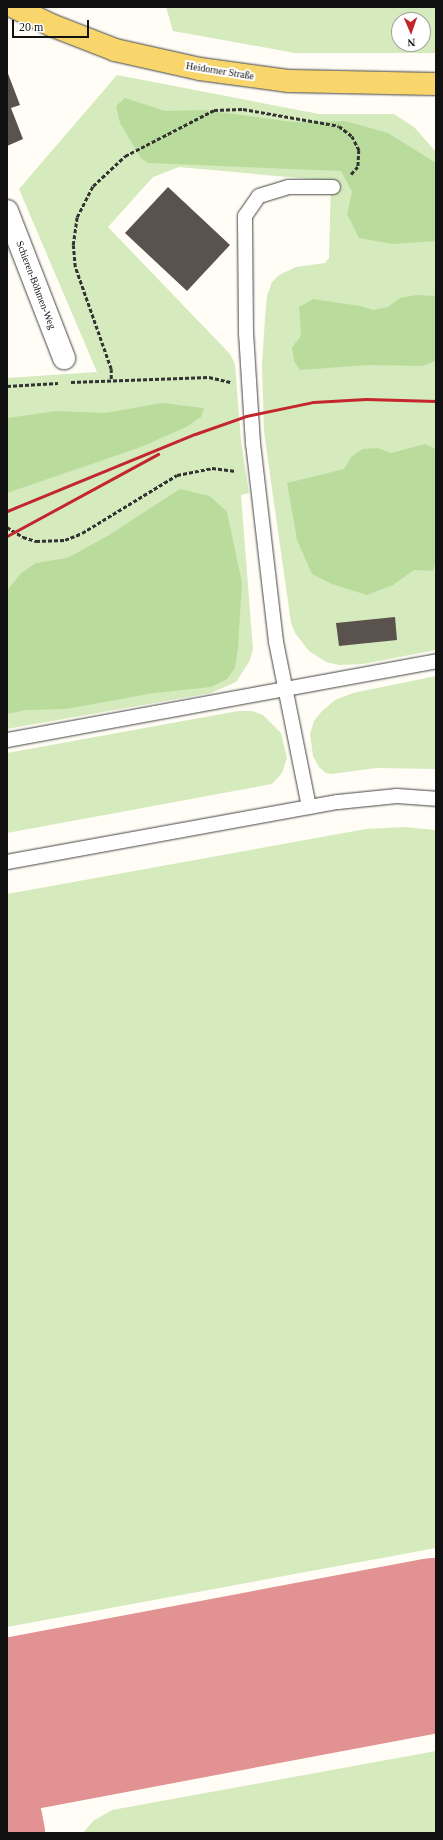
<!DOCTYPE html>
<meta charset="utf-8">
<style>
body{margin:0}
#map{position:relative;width:443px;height:1840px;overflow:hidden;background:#fffdf5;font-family:"Times New Roman",serif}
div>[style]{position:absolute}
.green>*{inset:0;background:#d5ebbd}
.forest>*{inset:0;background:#b9dc9c}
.taxiway>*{height:70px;margin:-35px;padding:0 35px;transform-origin:35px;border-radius:35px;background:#e29292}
.runway>*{height:174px;margin:-87px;padding:0 87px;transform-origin:87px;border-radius:87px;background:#e29292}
.building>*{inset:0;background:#5a524d}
.path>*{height:2.5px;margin-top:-1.25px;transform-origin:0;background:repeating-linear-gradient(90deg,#333 0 4px,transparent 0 6px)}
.roads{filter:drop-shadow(0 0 1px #444) drop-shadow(0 0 1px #444)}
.lane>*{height:14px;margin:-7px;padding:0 7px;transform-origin:7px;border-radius:7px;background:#fff}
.street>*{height:22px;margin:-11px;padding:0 11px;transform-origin:11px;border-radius:11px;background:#fff}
.primary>*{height:22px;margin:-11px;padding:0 11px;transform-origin:11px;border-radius:11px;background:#f9d66b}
.rail>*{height:3px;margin:-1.5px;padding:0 1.5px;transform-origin:1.5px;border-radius:1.5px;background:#c4262e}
span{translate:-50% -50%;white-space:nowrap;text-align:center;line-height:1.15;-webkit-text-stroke:4px #fff;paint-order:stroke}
.street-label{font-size:10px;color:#111}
.frame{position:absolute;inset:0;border:8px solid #111;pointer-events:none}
.north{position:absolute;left:391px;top:12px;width:40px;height:40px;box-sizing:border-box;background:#fff;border:1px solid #a0a0a0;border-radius:50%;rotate:178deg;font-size:11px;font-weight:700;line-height:16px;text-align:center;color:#111}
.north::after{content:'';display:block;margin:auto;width:14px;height:18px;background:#c4262e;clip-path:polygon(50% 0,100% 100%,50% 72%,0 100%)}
.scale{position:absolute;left:12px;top:20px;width:77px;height:18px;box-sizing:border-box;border:2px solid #111;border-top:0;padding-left:5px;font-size:12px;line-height:14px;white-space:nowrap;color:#111;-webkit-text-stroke:3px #fff;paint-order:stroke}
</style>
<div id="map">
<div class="green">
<div style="clip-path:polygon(evenodd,166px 7px,436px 7px,436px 53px,295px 53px,173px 31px,166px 7px,399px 20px,423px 20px,423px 44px,399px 44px,399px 20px)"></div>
<div style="clip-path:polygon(117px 75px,319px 114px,394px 114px,414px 127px,436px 152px,436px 650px,363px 664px,339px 665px,326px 662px,309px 651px,295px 633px,291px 623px,264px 432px,262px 365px,265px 318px,267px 296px,272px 282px,279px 275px,296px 267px,325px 263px,329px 258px,331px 181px,179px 167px,153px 177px,108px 227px,230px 354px,235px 364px,241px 441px,249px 493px,241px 495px,253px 650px,249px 662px,236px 682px,211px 693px,7px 729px,7px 378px,97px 372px,19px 189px)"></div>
<div style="clip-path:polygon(436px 676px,436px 769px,377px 768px,331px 774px,326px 773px,319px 767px,313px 756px,310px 734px,314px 721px,322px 711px,335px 700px,353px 693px)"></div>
<div style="clip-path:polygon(238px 711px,252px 711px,263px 715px,281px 733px,287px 758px,282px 773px,272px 784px,7px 833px,7px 753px)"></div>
<div style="clip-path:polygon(404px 827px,436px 830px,436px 1548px,7px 1627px,7px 894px,366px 829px)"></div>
<div style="clip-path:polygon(436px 1751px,436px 1833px,83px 1833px,93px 1821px,112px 1810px)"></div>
</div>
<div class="forest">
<div style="clip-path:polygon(125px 98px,165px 111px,204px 110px,293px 122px,345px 121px,388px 133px,436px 163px,436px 241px,393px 244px,359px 238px,347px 214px,352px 192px,341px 171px,148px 163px,141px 158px,120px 123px,116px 106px)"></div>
<div style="clip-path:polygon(416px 295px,436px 296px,436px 361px,422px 366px,368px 365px,300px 370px,294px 361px,292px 347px,301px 336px,299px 307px,313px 299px,360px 306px,373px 310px,388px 307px,400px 298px)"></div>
<div style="clip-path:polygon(162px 403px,204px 408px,201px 417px,186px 427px,141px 447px,7px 493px,7px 418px,56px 411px,105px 413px)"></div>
<div style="clip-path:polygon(425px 444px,436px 449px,436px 560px,433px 571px,414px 570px,393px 585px,367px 595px,332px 584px,312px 574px,297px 540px,287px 483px,344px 469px,351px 457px,363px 449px,378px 448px,391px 453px)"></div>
<div style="clip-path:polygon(180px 489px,210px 496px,227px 512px,242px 583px,238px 648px,235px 668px,227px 679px,211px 687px,154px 693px,66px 709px,26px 710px,7px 714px,7px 591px,21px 573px,36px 563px,67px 558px,106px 537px)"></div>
</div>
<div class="taxiway">
<div style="left:7px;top:1817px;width:16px;rotate:79deg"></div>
</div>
<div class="runway">
<div style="left:7px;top:1726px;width:437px;rotate:-10.7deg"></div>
</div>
<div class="building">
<div style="clip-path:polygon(7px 71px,20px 105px,11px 108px,23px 139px,7px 146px)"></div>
<div style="clip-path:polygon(168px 187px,230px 245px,187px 291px,125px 233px)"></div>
<div style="clip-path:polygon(395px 617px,397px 640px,339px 646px,336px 623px)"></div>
</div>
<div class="path">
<div style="left:111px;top:379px;width:10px;rotate:-90deg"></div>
<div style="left:111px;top:369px;width:108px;rotate:-109.4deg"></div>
<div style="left:75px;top:267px;width:22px;rotate:-95deg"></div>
<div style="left:73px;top:245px;width:28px;rotate:-82deg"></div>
<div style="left:77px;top:217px;width:35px;rotate:-63deg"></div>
<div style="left:93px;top:186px;width:44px;rotate:-43.2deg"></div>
<div style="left:125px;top:156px;width:100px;rotate:-27.3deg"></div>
<div style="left:214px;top:110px;width:29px;rotate:-2deg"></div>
<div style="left:243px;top:109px;width:97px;rotate:10deg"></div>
<div style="left:339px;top:126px;width:16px;rotate:38deg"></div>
<div style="left:352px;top:136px;width:16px;rotate:63deg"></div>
<div style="left:359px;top:150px;width:17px;rotate:93deg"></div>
<div style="left:358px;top:167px;width:12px;rotate:132deg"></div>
<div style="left:71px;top:382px;width:138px;rotate:-2.1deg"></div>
<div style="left:209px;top:377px;width:22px;rotate:13deg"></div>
<div style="left:7px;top:386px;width:51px;rotate:-3.4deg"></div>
<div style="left:7px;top:527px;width:19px;rotate:32deg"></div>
<div style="left:23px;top:537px;width:14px;rotate:17deg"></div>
<div style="left:36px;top:541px;width:29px;rotate:-2deg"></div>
<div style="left:65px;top:540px;width:18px;rotate:-22deg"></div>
<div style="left:82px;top:533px;width:111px;rotate:-31.4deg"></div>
<div style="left:177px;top:475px;width:36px;rotate:-11deg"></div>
<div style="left:212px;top:468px;width:24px;rotate:7deg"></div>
</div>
<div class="roads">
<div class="lane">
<div style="left:7px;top:740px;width:436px;rotate:-10.4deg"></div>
<div style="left:309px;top:807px;width:168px;rotate:-101.3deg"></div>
<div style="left:276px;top:642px;width:199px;rotate:-96.6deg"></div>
<div style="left:253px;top:444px;width:110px;rotate:-93.6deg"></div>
<div style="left:246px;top:334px;width:118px;rotate:-90.5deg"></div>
<div style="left:245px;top:216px;width:24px;rotate:-55deg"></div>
<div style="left:259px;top:196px;width:30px;rotate:-17deg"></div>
<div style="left:288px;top:187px;width:45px"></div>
<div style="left:7px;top:862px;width:336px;rotate:-10.3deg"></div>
<div style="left:338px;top:802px;width:59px;rotate:-5.8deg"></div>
<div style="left:397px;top:796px;width:39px;rotate:4deg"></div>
</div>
<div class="street">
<div style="left:7px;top:211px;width:158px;rotate:68.8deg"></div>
</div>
<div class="primary">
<div style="left:14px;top:7px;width:41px;rotate:25.9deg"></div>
<div style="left:51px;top:25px;width:69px;rotate:21.3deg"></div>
<div style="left:115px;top:50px;width:87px;rotate:12.6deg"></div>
<div style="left:200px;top:69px;width:90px;rotate:7.7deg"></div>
<div style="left:289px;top:81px;width:147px;rotate:1.2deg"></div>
</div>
</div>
<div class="rail">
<div style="left:7px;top:511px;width:203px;rotate:-22.3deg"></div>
<div style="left:195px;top:434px;width:54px;rotate:-19.4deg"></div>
<div style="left:246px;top:416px;width:68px;rotate:-11.8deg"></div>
<div style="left:313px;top:402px;width:53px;rotate:-3.2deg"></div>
<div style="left:366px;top:399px;width:70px;rotate:1.6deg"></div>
<div style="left:7px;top:536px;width:172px;rotate:-28.5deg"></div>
</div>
<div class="street-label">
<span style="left:220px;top:71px;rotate:9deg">Heidorner Straße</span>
<span style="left:36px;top:285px;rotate:69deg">Schieren-Böhmen-Weg</span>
</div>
<div class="frame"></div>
<div class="north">N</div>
<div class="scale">20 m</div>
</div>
